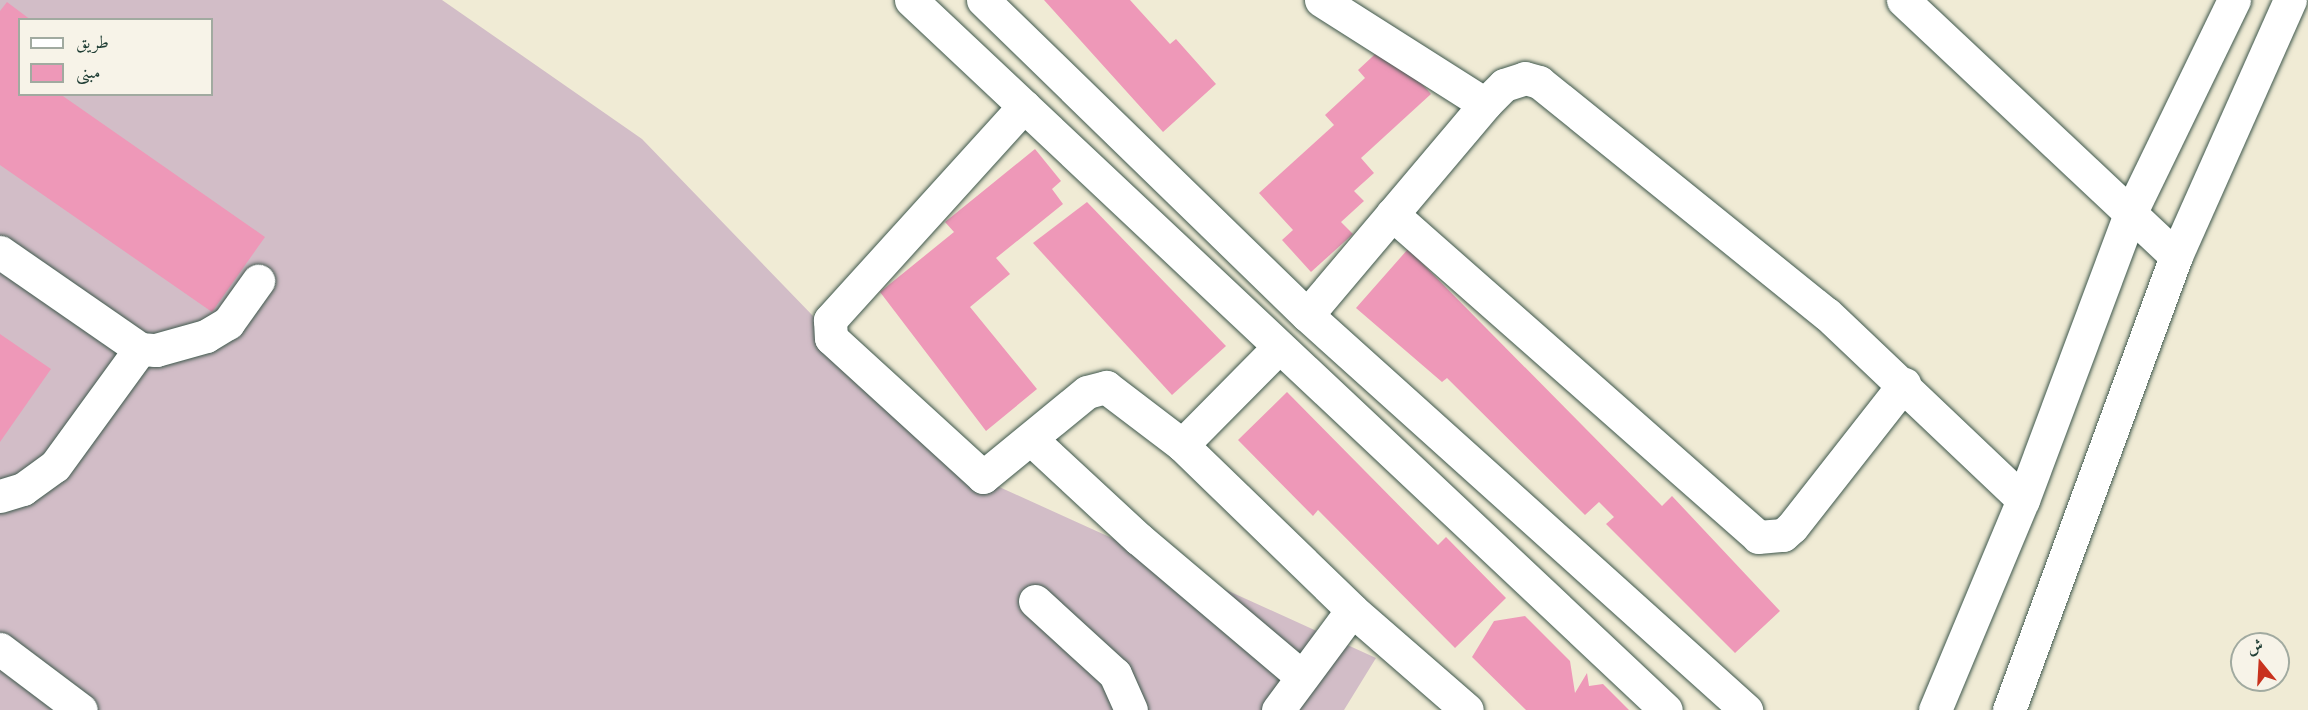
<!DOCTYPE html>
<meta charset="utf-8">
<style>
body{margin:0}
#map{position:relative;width:2308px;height:710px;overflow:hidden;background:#f0ebd5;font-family:"EB Garamond",Amiri,serif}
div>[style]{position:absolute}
.industrial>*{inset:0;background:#d2bdc7}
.building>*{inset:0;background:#ee98b8}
.roads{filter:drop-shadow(0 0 2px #3e574c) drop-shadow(0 0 2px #3e574c)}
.minor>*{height:33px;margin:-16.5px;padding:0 16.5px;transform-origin:16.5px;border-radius:16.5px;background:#fff}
span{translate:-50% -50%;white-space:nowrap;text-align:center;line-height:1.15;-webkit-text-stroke:6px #f7f3e8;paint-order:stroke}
.legend{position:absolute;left:18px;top:18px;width:195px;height:78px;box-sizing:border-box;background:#f7f3e8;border:2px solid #a1aaa0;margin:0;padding:8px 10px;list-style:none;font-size:18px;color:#1f3d34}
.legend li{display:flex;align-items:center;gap:12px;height:30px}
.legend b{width:30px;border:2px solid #a1aaa0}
.north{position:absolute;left:2230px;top:632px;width:60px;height:60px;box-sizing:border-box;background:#f7f3e8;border:2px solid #a1aaa0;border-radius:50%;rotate:342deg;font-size:16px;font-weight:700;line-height:24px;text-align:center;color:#1f3d34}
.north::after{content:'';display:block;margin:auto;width:21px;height:27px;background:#c8321e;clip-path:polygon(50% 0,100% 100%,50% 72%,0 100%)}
</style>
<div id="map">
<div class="industrial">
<div style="clip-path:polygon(evenodd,0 0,442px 0,642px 139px,962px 470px,1376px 658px,1344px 710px,0 710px,0 0,20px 20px,212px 20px,212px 94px,20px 94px,20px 20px)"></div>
</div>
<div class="building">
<div style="clip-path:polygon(1044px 0,1130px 0,1170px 44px,1176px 39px,1216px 84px,1163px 132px)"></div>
<div style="clip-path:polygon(7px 2px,31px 20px,20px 20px,20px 94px,60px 94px,265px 237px,212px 312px,0 165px,0 11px)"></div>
<div style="clip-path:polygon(1386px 44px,1431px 94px,1361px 158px,1374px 173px,1354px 191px,1364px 201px,1341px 222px,1353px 234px,1311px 272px,1282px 240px,1293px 230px,1259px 193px,1334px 125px,1325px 115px,1365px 78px,1358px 70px)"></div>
<div style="clip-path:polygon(1035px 149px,1061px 181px,1052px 189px,1063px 204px,996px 258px,1010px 274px,970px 307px,1037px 389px,986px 431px,880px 292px,954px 232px,945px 222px)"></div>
<div style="clip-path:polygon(1087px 202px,1226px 346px,1172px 395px,1033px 243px)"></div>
<div style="clip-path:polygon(1408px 249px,1662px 506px,1672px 496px,1780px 611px,1735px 653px,1606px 524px,1614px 517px,1599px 502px,1585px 515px,1447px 378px,1442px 382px,1356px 308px)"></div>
<div style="clip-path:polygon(0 334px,51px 369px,0 442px)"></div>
<div style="clip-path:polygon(1287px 392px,1438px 545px,1446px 537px,1506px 598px,1455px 648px,1318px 510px,1313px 516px,1238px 440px)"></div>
<div style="clip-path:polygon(1525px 616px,1570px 661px,1575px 693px,1587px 673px,1589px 686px,1603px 684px,1629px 710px,1526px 710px,1472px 657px,1494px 621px)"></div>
</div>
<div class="roads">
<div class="minor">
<div style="left:911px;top:0;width:1036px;rotate:43.24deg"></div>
<div style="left:983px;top:0;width:452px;rotate:44.2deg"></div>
<div style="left:1307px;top:315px;width:591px;rotate:41.98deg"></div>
<div style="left:1321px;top:0;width:194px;rotate:32.4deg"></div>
<div style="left:1903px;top:0;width:374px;rotate:43.2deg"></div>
<div style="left:1024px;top:106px;width:289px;rotate:132.2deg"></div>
<div style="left:830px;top:320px;width:18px;rotate:87deg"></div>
<div style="left:831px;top:338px;width:206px;rotate:42.4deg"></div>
<div style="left:983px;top:477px;width:134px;rotate:-39.3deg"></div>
<div style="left:1087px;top:392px;width:20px;rotate:-15deg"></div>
<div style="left:1106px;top:387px;width:96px;rotate:37.3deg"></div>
<div style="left:1182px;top:445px;width:237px;rotate:44.1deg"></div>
<div style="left:1352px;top:610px;width:152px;rotate:41deg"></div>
<div style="left:1392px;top:214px;width:488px;rotate:41.4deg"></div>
<div style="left:1758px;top:537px;width:25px;rotate:-5deg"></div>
<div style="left:1783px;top:535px;width:12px;rotate:-42deg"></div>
<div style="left:1792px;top:527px;width:182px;rotate:-51.9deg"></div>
<div style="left:0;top:252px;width:170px;rotate:34.7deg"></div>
<div style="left:1307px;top:315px;width:276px;rotate:-49.8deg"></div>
<div style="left:1485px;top:104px;width:27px;rotate:-45deg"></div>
<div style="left:1504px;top:85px;width:22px;rotate:-18deg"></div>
<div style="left:1525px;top:78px;width:15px;rotate:16deg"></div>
<div style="left:1539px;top:82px;width:370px;rotate:38.9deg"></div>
<div style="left:1827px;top:314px;width:270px;rotate:43.5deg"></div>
<div style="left:1033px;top:441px;width:144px;rotate:42.8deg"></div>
<div style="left:1139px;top:539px;width:212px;rotate:40.2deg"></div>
<div style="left:1182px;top:445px;width:138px;rotate:-45.3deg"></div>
<div style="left:0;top:496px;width:24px;rotate:-17deg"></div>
<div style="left:23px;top:489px;width:39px;rotate:-36deg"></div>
<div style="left:55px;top:466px;width:145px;rotate:-54deg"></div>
<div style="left:140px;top:349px;width:16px;rotate:4deg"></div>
<div style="left:156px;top:350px;width:52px;rotate:-15.6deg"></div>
<div style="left:206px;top:336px;width:26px;rotate:-31deg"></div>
<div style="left:228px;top:323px;width:52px;rotate:-54.5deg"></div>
<div style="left:1035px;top:601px;width:108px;rotate:42.4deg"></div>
<div style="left:1115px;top:674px;width:39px;rotate:66deg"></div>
<div style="left:0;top:649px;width:101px;rotate:37deg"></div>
<div style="left:1278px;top:710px;width:124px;rotate:-53.5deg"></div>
<div style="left:1935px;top:710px;width:228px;rotate:-67.3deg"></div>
<div style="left:2023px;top:500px;width:305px;rotate:-69.5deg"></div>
<div style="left:2130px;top:214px;width:238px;rotate:-64.1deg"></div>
<div style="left:2009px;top:710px;width:484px;rotate:-69.8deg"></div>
<div style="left:2176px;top:256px;width:280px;rotate:-66deg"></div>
</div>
</div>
<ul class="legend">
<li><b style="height:8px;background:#fff"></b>طريق</li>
<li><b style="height:16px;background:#ee98b8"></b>مبنى</li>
</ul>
<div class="north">ش</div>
</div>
